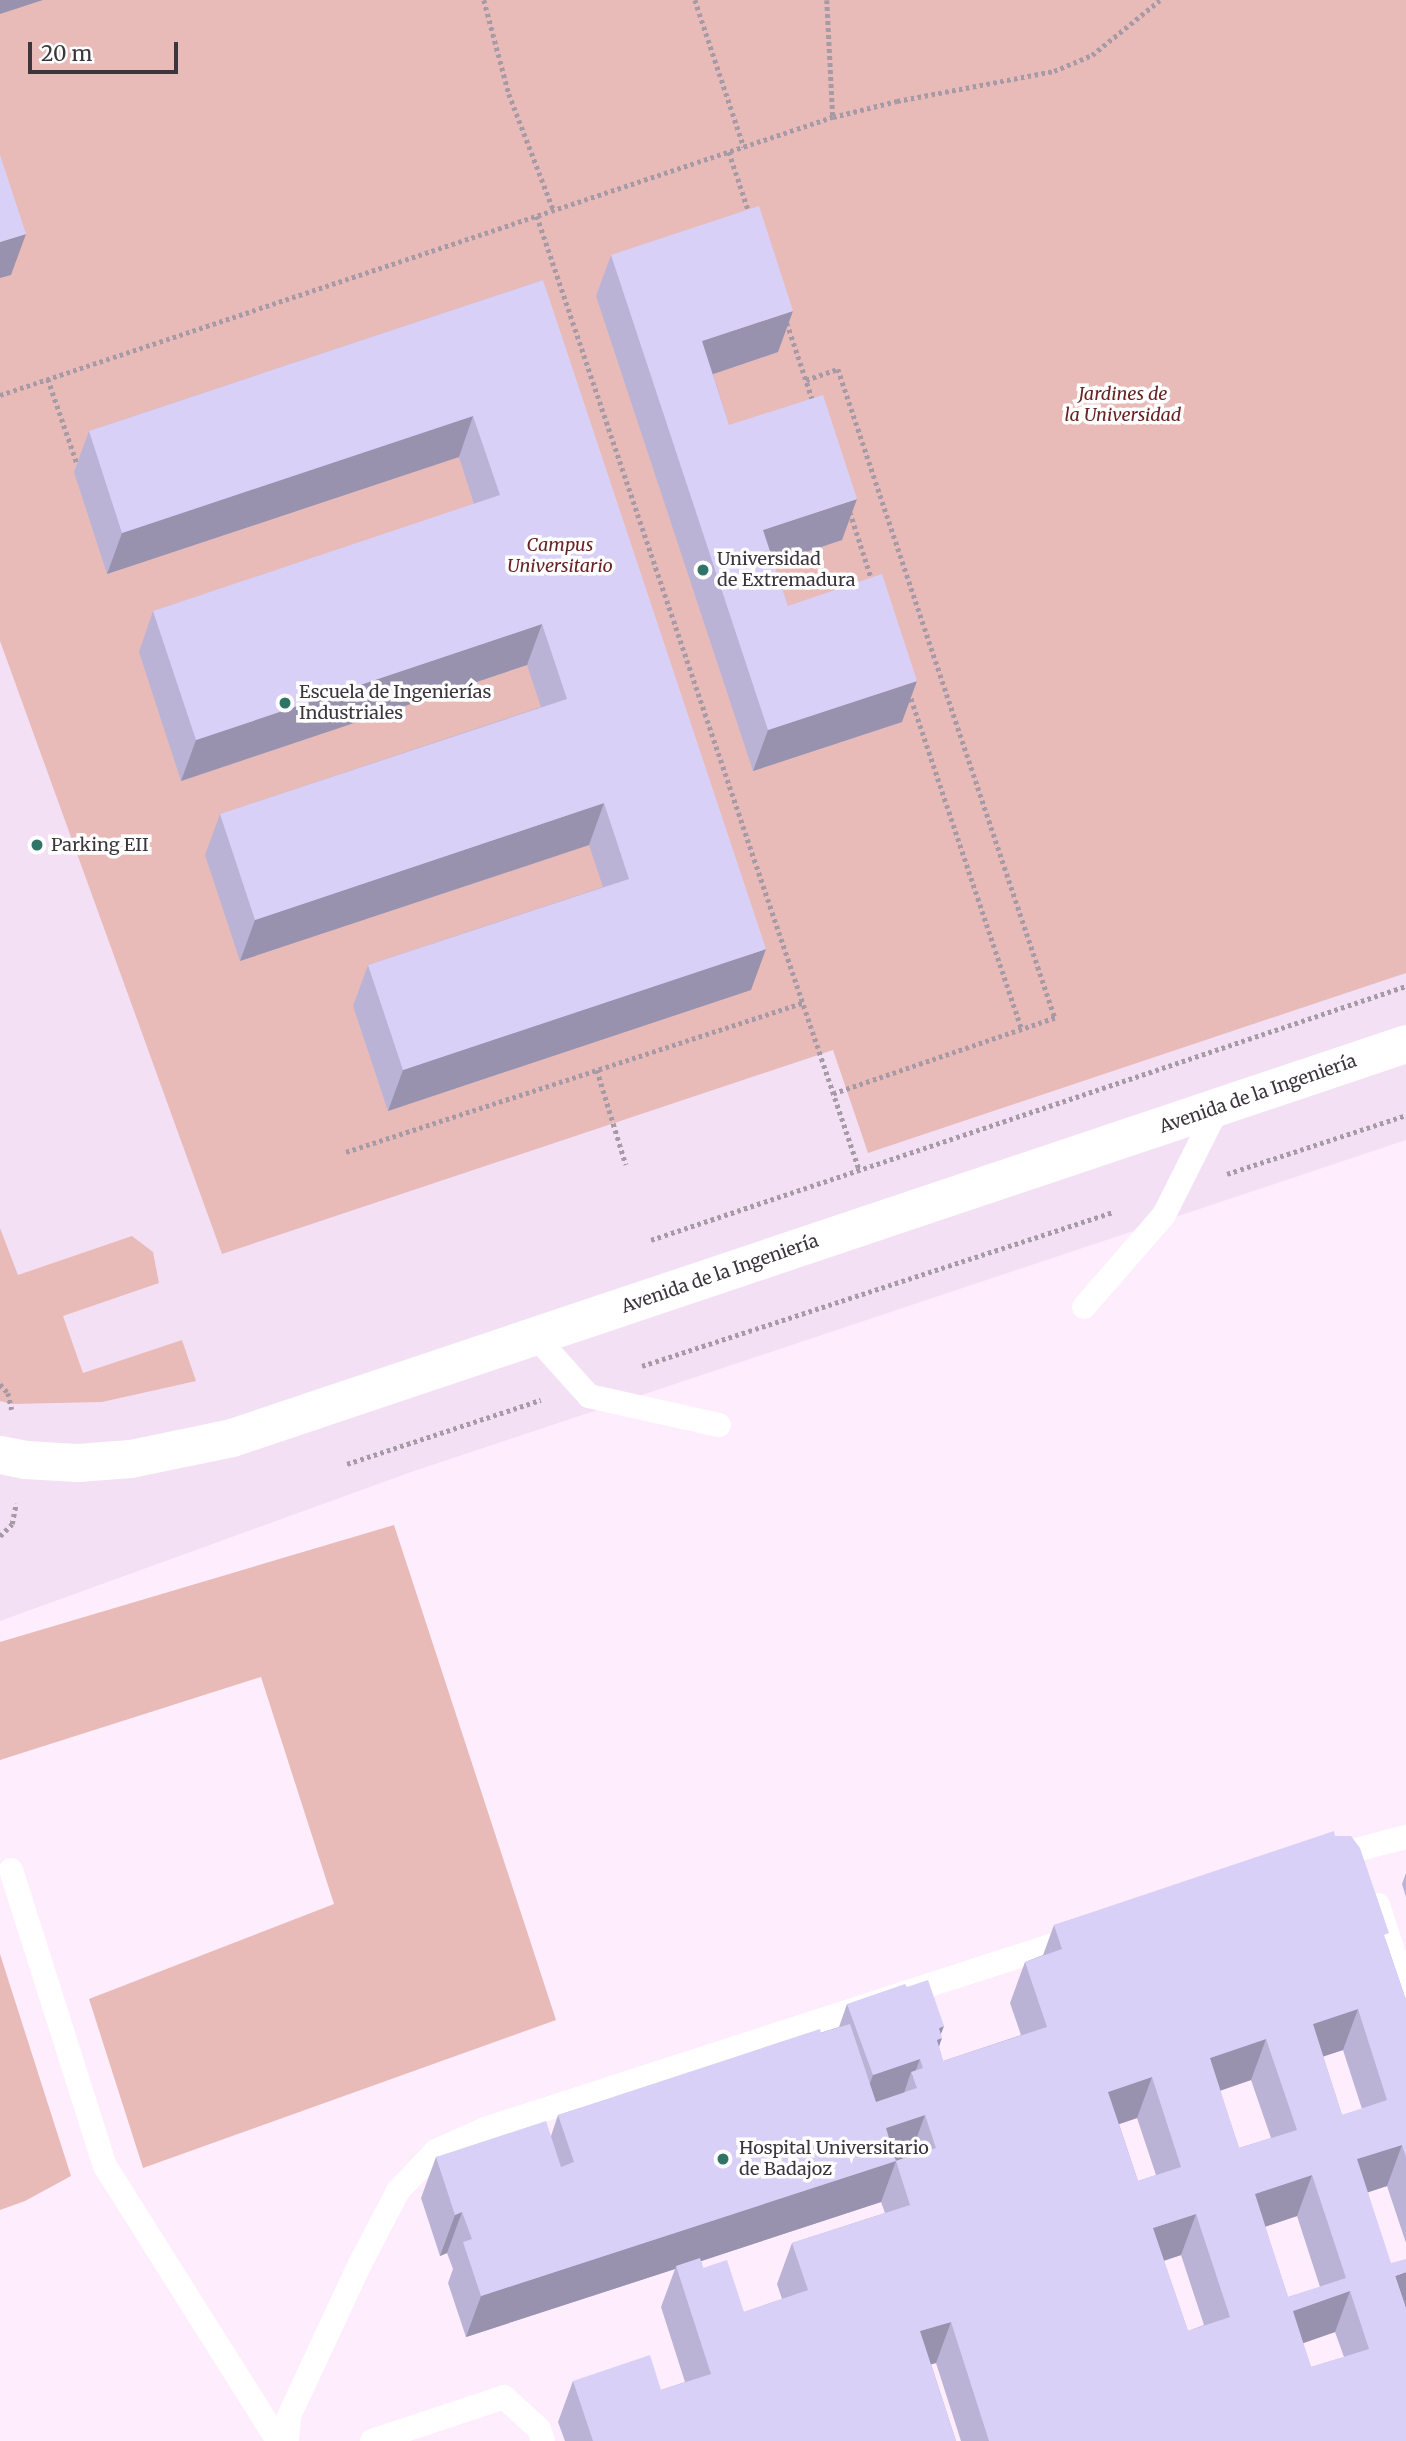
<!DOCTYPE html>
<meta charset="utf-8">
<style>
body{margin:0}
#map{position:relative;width:1406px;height:2441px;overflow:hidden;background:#fdedfd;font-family:Merriweather,serif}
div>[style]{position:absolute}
.built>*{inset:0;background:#f4e0f5}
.green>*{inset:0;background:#e8bbb8}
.path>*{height:4.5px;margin-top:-2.25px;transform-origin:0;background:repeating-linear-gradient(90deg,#a59aa6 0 3.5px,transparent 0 7px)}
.lane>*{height:24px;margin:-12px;padding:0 12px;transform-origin:12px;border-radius:12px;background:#fff}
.street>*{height:38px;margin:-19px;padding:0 19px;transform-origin:19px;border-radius:19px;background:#fff}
.wall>*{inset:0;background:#bbb3d5}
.shaded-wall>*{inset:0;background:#9892ae}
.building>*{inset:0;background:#d9d0f8}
.dots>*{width:19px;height:19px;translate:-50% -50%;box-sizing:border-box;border:4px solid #fff;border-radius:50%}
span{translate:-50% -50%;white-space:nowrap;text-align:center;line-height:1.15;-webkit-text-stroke:7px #fff;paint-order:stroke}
.park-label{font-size:18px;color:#692324;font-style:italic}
.poi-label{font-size:18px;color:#3b353c}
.left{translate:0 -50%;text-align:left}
.street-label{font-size:18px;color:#3b353c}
.scale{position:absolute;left:28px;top:42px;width:150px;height:32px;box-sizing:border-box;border:4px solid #3b353c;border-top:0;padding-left:9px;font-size:21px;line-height:24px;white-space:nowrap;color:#3b353c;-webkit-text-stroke:5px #fff;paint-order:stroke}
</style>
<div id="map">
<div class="built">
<div style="clip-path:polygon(0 0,1406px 0,1406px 1140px,414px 1471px,0 1621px)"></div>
</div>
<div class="green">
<div style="clip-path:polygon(0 0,1406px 0,1406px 973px,868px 1153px,833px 1050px,222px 1254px,0 641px)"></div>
<div style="clip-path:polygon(0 1228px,18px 1275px,132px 1236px,153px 1252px,159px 1283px,63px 1316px,83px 1373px,182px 1340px,196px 1381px,102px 1402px,12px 1404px,0 1401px)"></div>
<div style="clip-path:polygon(394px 1525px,556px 2020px,143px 2168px,89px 1999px,334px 1904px,261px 1677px,0 1760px,0 1642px)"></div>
<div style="clip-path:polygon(0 1954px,71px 2176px,25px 2201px,0 2210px)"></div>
</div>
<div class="path">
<div style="left:484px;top:0;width:97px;rotate:75.1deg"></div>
<div style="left:509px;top:94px;width:125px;rotate:69deg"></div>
<div style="left:695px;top:0;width:155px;rotate:71.6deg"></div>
<div style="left:827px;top:0;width:117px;rotate:87.1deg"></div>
<div style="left:729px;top:152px;width:63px;rotate:71.6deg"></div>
<div style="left:537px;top:216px;width:1006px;rotate:71.33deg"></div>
<div style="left:787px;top:323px;width:82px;rotate:71.6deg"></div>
<div style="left:48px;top:379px;width:89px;rotate:71deg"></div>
<div style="left:806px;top:380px;width:34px;rotate:-19deg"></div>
<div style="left:838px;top:369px;width:684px;rotate:71.51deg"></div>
<div style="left:1055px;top:1018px;width:235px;rotate:161.1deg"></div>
<div style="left:0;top:395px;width:878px;rotate:-18.46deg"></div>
<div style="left:833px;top:117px;width:66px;rotate:-14deg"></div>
<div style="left:897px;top:101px;width:160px;rotate:-10.8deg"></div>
<div style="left:1054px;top:71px;width:41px;rotate:-22.8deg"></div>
<div style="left:1092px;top:55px;width:87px;rotate:-39deg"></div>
<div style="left:850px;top:512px;width:71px;rotate:72.1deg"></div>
<div style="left:909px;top:692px;width:356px;rotate:71.5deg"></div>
<div style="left:597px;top:1070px;width:99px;rotate:73deg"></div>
<div style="left:346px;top:1152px;width:480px;rotate:-18.1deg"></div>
<div style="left:1227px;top:1174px;width:188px;rotate:-18.2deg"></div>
<div style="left:651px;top:1240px;width:797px;rotate:-18.59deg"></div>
<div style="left:642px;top:1366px;width:496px;rotate:-18.1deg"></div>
<div style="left:0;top:1384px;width:12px;rotate:48deg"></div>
<div style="left:8px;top:1393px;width:17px;rotate:77deg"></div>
<div style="left:347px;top:1464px;width:204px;rotate:-18.3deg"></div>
<div style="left:0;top:1536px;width:17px;rotate:-45deg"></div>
<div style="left:12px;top:1524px;width:21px;rotate:-79deg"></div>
</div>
<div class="lane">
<div style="left:1084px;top:1307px;width:122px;rotate:-49deg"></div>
<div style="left:1164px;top:1215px;width:121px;rotate:-63.4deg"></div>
<div style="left:535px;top:1336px;width:81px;rotate:48deg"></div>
<div style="left:589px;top:1396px;width:133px;rotate:12.6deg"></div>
<div style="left:1329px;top:1857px;width:80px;rotate:-14.6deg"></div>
<div style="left:11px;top:1870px;width:311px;rotate:72.4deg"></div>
<div style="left:105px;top:2166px;width:325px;rotate:57.8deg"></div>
<div style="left:1378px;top:1905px;width:90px;rotate:72deg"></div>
<div style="left:287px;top:2441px;width:25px;rotate:-85deg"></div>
<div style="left:289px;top:2416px;width:168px;rotate:-65deg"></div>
<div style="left:360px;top:2264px;width:82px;rotate:-62.5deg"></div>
<div style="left:398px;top:2191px;width:55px;rotate:-46.5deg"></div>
<div style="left:436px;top:2151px;width:54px;rotate:-24.2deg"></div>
<div style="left:485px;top:2129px;width:623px;rotate:-17.94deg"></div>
<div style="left:372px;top:2441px;width:139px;rotate:-18.4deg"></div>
<div style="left:504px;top:2397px;width:47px;rotate:42.4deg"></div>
<div style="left:539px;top:2429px;width:13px;rotate:72deg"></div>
</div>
<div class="street">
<div style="left:0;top:1455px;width:25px;rotate:11deg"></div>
<div style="left:25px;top:1460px;width:53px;rotate:3.2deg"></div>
<div style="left:78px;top:1463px;width:53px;rotate:-4.3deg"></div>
<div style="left:131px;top:1459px;width:103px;rotate:-11.7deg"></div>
<div style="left:232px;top:1438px;width:1238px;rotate:-18.55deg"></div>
</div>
<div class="wall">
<div style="clip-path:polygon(611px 255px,778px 352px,713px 374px,729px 425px,842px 540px,774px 563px,788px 606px,902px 722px,753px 771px,596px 296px)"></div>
<div style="clip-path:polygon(543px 280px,751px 990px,388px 1111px,353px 1006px,368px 965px,603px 887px,589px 845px,240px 961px,205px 855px,220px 814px,541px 707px,527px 665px,181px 781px,139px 652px,153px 611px,474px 504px,459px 457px,107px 574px,74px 472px,89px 431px)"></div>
<div style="clip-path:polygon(evenodd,1335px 1836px,1386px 1941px,1406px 2000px,1406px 2243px,1387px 2186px,1368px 2192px,1406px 2441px,961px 2441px,936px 2363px,931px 2364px,956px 2441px,565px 2441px,558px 2422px,573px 2381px,661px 2390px,685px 2382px,661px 2307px,675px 2269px,466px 2337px,448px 2283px,453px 2269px,447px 2253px,440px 2256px,421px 2198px,436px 2157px,551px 2136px,558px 2115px,839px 2027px,847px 2004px,941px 2034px,939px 2047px,943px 2061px,1021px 2035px,1010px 2003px,1025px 1962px,1043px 1955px,1054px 1925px,1335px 1836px,1343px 2050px,1362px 2109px,1342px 2115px,1323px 2056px,1343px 2050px,1335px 1836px,1251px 2080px,1271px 2138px,1239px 2148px,1220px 2091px,1251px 2080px,1335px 1836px,1137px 2118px,1156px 2175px,1138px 2181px,1119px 2124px,1137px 2118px,1335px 1836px,881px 2202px,885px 2213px,792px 2243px,777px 2284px,782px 2299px,744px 2312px,703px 2268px,701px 2261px,881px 2202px,1335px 1836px,1297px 2216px,1320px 2287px,1288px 2297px,1265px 2227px,1297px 2216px,1335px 1836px,1181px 2255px,1204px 2325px,1188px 2331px,1164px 2261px,1181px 2255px,1335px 1836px,1335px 2332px,1344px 2357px,1311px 2367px,1303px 2343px,1335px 2332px)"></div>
<div style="clip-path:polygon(1406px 1873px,1406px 1897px,1402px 1884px)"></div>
</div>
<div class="shaded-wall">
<div style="clip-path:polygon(0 0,43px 0,0 14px)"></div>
<div style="clip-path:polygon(26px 234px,11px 275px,0 278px,0 242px)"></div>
<div style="clip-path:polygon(793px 311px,778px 352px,687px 383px,702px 341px)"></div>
<div style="clip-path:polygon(473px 416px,459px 457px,107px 574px,122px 533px)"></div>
<div style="clip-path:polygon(857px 499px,842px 540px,748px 571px,763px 530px)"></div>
<div style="clip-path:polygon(542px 624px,527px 665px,181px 781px,196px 740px)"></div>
<div style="clip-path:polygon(917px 681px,902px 722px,753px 771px,768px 730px)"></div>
<div style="clip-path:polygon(604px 803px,589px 845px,240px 961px,255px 920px)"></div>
<div style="clip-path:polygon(766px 949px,751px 990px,388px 1111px,403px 1070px)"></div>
<div style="clip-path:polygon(1358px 2009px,1343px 2050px,1298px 2065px,1313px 2024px)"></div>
<div style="clip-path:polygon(944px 2026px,939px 2039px,942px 2038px,927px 2079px,939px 2028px)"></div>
<div style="clip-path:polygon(1266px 2039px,1251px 2080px,1195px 2099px,1210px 2058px)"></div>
<div style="clip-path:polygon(920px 2059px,913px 2078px,911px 2072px,901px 2102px,858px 2116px,873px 2075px)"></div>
<div style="clip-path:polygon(1152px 2077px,1137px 2118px,1093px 2133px,1108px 2092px)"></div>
<div style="clip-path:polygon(925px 2115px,910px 2156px,871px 2169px,886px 2128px)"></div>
<div style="clip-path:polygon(1402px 2145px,1387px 2186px,1342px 2201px,1357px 2159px)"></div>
<div style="clip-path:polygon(896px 2161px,881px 2202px,677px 2269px,676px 2266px,675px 2269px,466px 2337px,481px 2296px)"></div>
<div style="clip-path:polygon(1312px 2175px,1297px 2216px,1240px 2235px,1255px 2194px)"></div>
<div style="clip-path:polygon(462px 2212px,447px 2253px,440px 2256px,455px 2215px)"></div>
<div style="clip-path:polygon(1196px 2214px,1181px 2255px,1138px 2269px,1153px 2228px)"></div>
<div style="clip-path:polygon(1406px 2272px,1406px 2309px,1395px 2276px)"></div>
<div style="clip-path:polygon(1350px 2291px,1335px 2332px,1278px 2352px,1293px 2311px)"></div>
<div style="clip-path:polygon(951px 2322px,936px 2363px,905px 2372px,920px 2331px)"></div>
</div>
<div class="building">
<div style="clip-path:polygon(0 155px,26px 234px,0 242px)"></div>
<div style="clip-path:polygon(759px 206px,793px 311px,702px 341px,729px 425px,823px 395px,857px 499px,763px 530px,788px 606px,882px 574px,917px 681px,768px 730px,611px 255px)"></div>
<div style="clip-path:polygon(543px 280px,766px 949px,403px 1070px,368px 965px,629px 879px,604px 803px,255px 920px,220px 814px,567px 699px,542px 624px,196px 740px,153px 611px,500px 495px,473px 416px,122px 533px,89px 431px)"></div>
<div style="clip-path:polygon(evenodd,1334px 1831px,1335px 1836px,1351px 1836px,1360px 1848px,1389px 1933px,1384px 1935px,1406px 2000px,1406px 2157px,1402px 2145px,1357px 2159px,1391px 2263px,1406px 2259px,1406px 2272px,1395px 2276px,1406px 2308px,1406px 2441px,989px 2441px,951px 2322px,920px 2331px,956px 2441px,593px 2441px,573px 2381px,650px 2355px,661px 2390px,711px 2374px,676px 2266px,700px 2258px,703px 2268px,727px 2260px,744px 2312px,808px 2290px,792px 2243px,910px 2205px,896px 2161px,936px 2148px,925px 2115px,886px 2128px,896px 2161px,481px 2296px,463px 2242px,472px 2239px,462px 2212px,455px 2215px,436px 2157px,546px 2121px,561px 2167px,574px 2162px,558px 2115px,820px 2029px,821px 2033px,850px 2024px,876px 2102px,917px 2088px,911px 2072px,923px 2068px,920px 2059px,873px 2075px,847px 2004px,905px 1984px,907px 1987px,928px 1980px,944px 2026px,939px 2028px,942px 2038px,937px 2040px,943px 2061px,1047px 2027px,1025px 1962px,1062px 1949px,1054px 1925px,1334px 1831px,1358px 2009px,1387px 2100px,1342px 2115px,1313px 2024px,1358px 2009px,1334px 1831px,1266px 2039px,1297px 2130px,1239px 2148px,1210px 2058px,1266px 2039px,1334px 1831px,1152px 2077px,1181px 2167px,1138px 2181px,1108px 2092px,1152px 2077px,1334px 1831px,1312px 2175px,1346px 2278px,1288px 2297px,1255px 2194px,1312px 2175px,1334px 1831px,1196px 2214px,1230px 2317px,1188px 2331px,1153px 2228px,1196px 2214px,1334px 1831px,1350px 2291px,1369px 2349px,1311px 2367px,1293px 2311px,1350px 2291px)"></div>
</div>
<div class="dots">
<div style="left:703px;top:570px;background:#307467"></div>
<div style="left:285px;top:703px;background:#307467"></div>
<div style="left:37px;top:845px;background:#307467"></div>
<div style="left:723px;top:2159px;background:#307467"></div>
</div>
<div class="park-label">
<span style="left:1123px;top:405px">Jardines de<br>la Universidad</span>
<span style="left:560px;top:556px">Campus<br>Universitario</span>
</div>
<div class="poi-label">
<span class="left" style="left:717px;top:570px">Universidad<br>de Extremadura</span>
<span class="left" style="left:299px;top:703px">Escuela de Ingenierías<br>Industriales</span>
<span class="left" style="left:51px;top:845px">Parking EII</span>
<span class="left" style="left:739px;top:2159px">Hospital Universitario<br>de Badajoz</span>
</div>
<div class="street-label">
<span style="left:1258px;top:1094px;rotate:-19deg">Avenida de la Ingeniería</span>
<span style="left:720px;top:1274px;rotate:-19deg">Avenida de la Ingeniería</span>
</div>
<div class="scale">20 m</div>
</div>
